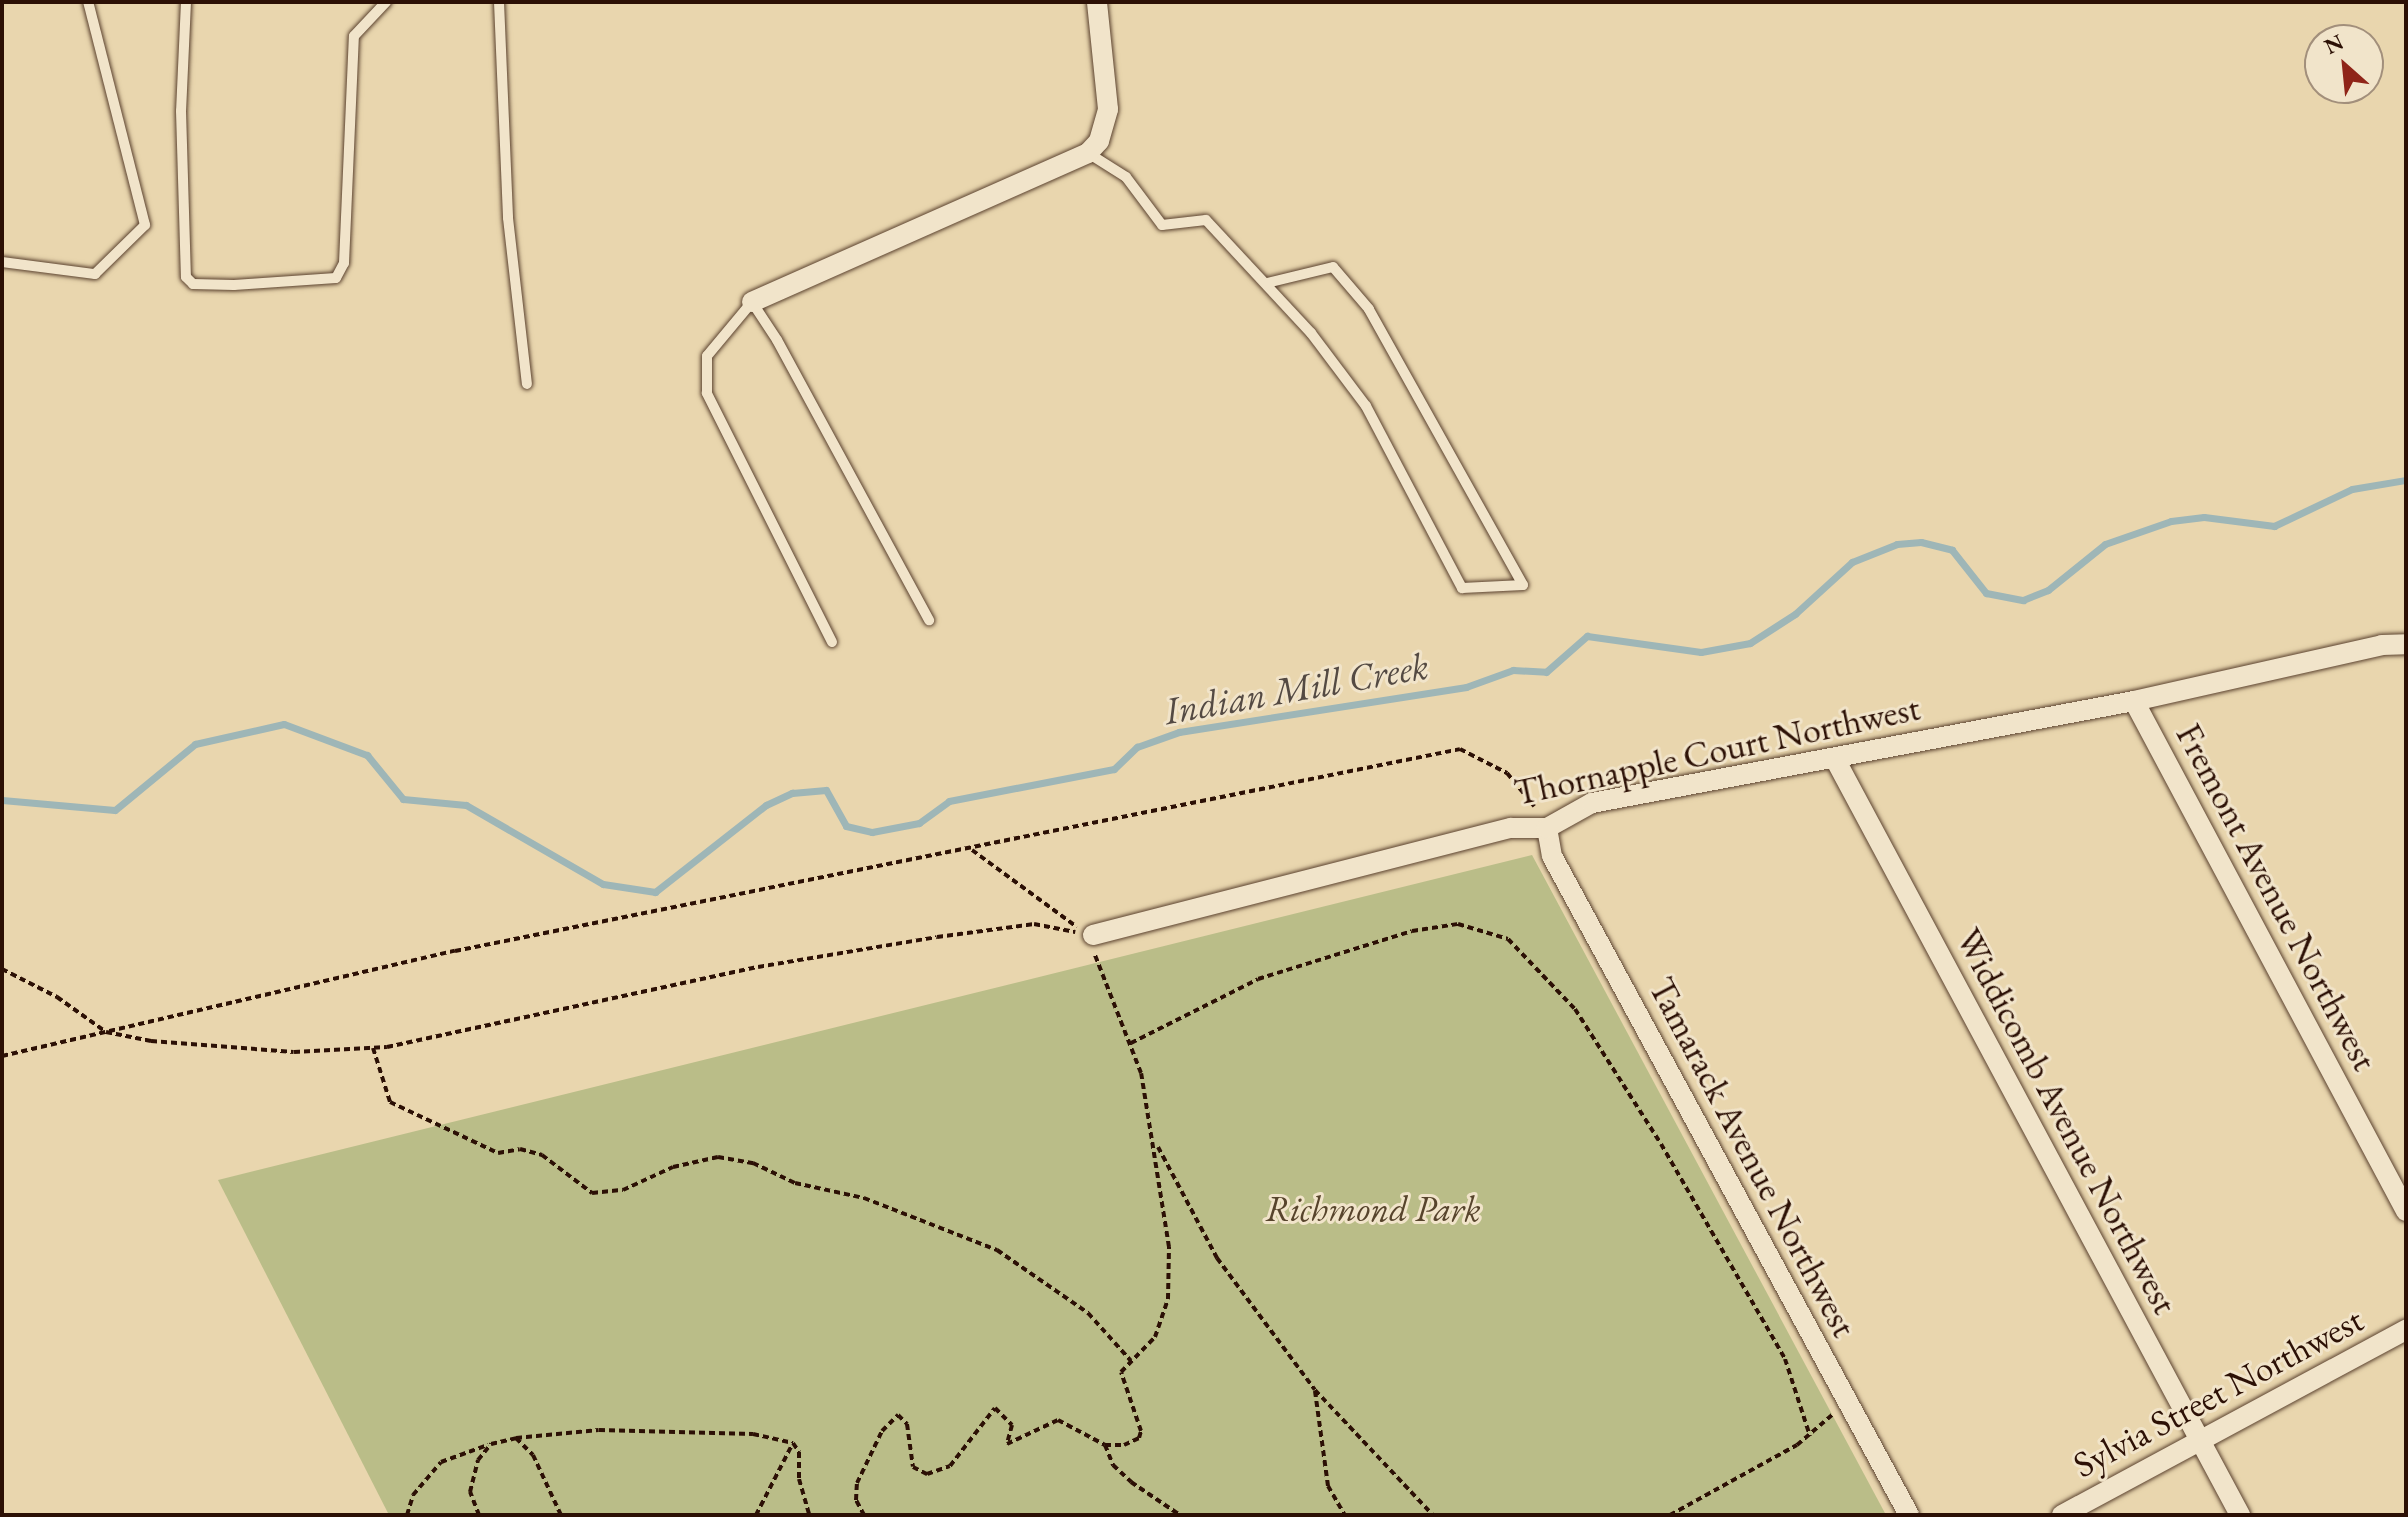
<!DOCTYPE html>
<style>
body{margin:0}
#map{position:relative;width:2408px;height:1517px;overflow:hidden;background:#e9d6ae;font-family:"EB Garamond",serif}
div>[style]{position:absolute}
.green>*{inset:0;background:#babd88}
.stream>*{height:7px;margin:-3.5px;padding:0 3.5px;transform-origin:3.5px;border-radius:3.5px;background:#9eb6b7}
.path>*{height:4px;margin-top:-2px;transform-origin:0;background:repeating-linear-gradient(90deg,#2c1005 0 6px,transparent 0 10px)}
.roads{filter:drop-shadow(0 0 2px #5b422f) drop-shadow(0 0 2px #5b422f)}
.service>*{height:10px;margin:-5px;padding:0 5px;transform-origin:5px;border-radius:5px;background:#f1e4ca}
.minor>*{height:20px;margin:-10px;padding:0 10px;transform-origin:10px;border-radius:10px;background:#f1e4ca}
span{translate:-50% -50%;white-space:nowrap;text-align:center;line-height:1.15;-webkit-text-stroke:6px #f1e4ca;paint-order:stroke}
.street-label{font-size:36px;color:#2c1005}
.park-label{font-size:36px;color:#57442c;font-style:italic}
.water-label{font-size:38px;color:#544a43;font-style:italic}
.frame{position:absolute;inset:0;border:4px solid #2c1005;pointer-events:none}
.north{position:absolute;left:2304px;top:24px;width:80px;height:80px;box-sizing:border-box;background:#f1e4ca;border:2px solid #a28f7b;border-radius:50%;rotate:333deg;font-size:22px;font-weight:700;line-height:32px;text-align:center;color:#2c1005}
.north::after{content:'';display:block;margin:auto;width:28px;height:36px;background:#8f2418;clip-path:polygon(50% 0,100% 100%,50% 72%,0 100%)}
</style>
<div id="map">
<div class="green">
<div style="clip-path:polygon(1532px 855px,1886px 1515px,389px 1515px,218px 1180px)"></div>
</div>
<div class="stream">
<div style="left:2px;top:800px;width:113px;rotate:5.1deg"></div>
<div style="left:115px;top:810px;width:104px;rotate:-39.5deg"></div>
<div style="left:195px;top:744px;width:91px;rotate:-12.7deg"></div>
<div style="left:284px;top:724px;width:89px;rotate:20.5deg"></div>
<div style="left:367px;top:755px;width:57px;rotate:50.7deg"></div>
<div style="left:403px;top:799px;width:63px;rotate:5.4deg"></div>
<div style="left:466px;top:805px;width:158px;rotate:30deg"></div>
<div style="left:603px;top:884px;width:53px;rotate:8.7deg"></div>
<div style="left:655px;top:892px;width:141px;rotate:-38.1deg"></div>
<div style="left:766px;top:805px;width:29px;rotate:-25deg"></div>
<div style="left:792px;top:793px;width:34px;rotate:-5deg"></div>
<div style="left:826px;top:790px;width:41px;rotate:60.9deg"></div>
<div style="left:846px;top:826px;width:27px;rotate:13deg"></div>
<div style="left:872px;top:832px;width:48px;rotate:-10.8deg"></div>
<div style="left:919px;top:823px;width:37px;rotate:-36deg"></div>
<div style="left:949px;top:801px;width:168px;rotate:-11deg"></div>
<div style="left:1114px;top:769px;width:32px;rotate:-44deg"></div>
<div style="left:1137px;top:747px;width:45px;rotate:-19.7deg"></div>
<div style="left:1179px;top:732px;width:291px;rotate:-8.9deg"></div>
<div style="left:1466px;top:687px;width:50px;rotate:-19.9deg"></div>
<div style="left:1513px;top:670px;width:33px;rotate:3deg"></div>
<div style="left:1546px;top:672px;width:55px;rotate:-41.3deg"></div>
<div style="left:1587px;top:636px;width:115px;rotate:8deg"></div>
<div style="left:1701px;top:652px;width:50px;rotate:-10.4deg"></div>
<div style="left:1750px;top:643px;width:54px;rotate:-32.8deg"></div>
<div style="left:1795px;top:614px;width:77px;rotate:-42.4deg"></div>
<div style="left:1852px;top:562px;width:48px;rotate:-21.8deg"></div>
<div style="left:1897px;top:544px;width:24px;rotate:-5deg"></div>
<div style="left:1921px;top:542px;width:32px;rotate:14deg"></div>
<div style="left:1952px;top:550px;width:55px;rotate:51.7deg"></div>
<div style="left:1986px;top:593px;width:38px;rotate:11deg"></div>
<div style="left:2023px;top:600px;width:27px;rotate:-22deg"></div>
<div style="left:2048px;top:590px;width:73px;rotate:-38.9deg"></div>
<div style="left:2105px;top:544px;width:70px;rotate:-19.2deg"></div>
<div style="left:2171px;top:521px;width:33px;rotate:-7deg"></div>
<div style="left:2204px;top:517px;width:71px;rotate:7.3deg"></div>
<div style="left:2274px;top:526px;width:86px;rotate:-25.4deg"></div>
<div style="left:2352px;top:489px;width:55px;rotate:-9.5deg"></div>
</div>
<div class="path">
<div style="left:972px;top:850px;width:130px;rotate:36.3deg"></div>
<div style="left:2px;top:969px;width:62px;rotate:27deg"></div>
<div style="left:57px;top:997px;width:60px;rotate:35.5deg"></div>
<div style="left:106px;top:1032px;width:46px;rotate:11.3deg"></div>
<div style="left:151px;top:1041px;width:143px;rotate:4.4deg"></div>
<div style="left:294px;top:1052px;width:93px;rotate:-3.1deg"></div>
<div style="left:387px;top:1047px;width:380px;rotate:-12.2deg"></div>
<div style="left:758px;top:967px;width:181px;rotate:-9.5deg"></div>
<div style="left:937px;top:937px;width:98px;rotate:-7.6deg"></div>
<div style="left:1034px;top:924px;width:42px;rotate:11deg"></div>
<div style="left:1131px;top:1043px;width:142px;rotate:-26.7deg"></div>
<div style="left:1258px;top:979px;width:161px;rotate:-17.3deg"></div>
<div style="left:1412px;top:931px;width:47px;rotate:-8.7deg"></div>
<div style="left:1458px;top:924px;width:52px;rotate:16.7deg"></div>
<div style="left:1508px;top:939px;width:97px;rotate:46.3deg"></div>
<div style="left:1575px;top:1009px;width:160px;rotate:57.5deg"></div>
<div style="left:1661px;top:1144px;width:248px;rotate:60deg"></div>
<div style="left:1785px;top:1359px;width:81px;rotate:72deg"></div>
<div style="left:373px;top:1048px;width:57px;rotate:72.5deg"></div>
<div style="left:390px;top:1102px;width:119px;rotate:25.3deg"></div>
<div style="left:498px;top:1153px;width:22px;rotate:-10deg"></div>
<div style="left:520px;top:1149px;width:23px;rotate:15deg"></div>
<div style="left:542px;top:1155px;width:63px;rotate:37.2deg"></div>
<div style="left:592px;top:1193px;width:31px;rotate:-6deg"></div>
<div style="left:623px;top:1190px;width:55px;rotate:-24.7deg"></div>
<div style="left:673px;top:1167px;width:46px;rotate:-12.5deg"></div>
<div style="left:718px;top:1157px;width:36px;rotate:10deg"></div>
<div style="left:753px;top:1163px;width:47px;rotate:25.5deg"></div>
<div style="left:795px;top:1183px;width:71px;rotate:12.3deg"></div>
<div style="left:864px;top:1198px;width:143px;rotate:21.4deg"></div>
<div style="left:997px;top:1250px;width:111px;rotate:34.7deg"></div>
<div style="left:1088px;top:1313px;width:64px;rotate:48.1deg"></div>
<div style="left:2px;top:1056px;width:465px;rotate:-13.1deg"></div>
<div style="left:455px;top:951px;width:1025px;rotate:-11.36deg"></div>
<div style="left:1460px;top:749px;width:53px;rotate:27.1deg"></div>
<div style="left:1507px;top:773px;width:43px;rotate:50.7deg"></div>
<div style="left:1158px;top:1147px;width:126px;rotate:62deg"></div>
<div style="left:1217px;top:1258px;width:164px;rotate:53.4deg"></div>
<div style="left:1315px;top:1390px;width:172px;rotate:46.7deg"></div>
<div style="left:1315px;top:1391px;width:96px;rotate:82.2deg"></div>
<div style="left:1328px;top:1486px;width:34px;rotate:60deg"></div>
<div style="left:516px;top:1438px;width:83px;rotate:-5.5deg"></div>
<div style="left:599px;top:1430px;width:154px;rotate:1.5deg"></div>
<div style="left:753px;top:1434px;width:41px;rotate:12.7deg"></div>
<div style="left:1105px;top:1445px;width:22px;rotate:68deg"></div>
<div style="left:1113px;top:1465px;width:25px;rotate:43deg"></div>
<div style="left:1131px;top:1482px;width:59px;rotate:34deg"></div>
<div style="left:407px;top:1515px;width:21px;rotate:-73deg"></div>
<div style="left:413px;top:1495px;width:43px;rotate:-49.7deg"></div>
<div style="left:441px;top:1462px;width:50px;rotate:-19.9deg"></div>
<div style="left:479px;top:1515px;width:25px;rotate:-111deg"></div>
<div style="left:470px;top:1492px;width:33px;rotate:-76deg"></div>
<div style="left:478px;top:1460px;width:21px;rotate:-51deg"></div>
<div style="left:491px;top:1444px;width:26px;rotate:-13deg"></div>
<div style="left:516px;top:1438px;width:24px;rotate:45deg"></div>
<div style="left:533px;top:1455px;width:66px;rotate:65deg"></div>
<div style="left:756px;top:1515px;width:81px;rotate:-62.8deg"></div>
<div style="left:793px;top:1443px;width:11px;rotate:56deg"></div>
<div style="left:799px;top:1452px;width:27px;rotate:90deg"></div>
<div style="left:799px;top:1479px;width:37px;rotate:74deg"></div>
<div style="left:864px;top:1515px;width:17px;rotate:-118deg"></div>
<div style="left:856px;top:1500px;width:17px;rotate:-87deg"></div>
<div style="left:857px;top:1483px;width:58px;rotate:-64.3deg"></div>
<div style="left:882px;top:1431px;width:23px;rotate:-45deg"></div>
<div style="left:898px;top:1415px;width:13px;rotate:45deg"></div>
<div style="left:907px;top:1424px;width:43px;rotate:82.1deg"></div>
<div style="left:913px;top:1467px;width:16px;rotate:27deg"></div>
<div style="left:927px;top:1474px;width:24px;rotate:-19deg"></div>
<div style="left:950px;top:1466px;width:73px;rotate:-52.2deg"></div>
<div style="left:995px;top:1408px;width:24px;rotate:45deg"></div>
<div style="left:1012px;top:1425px;width:20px;rotate:105deg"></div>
<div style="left:1007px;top:1444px;width:56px;rotate:-25.2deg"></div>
<div style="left:1058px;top:1420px;width:53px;rotate:28deg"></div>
<div style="left:1105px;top:1445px;width:19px"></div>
<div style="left:1124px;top:1445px;width:17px;rotate:-25deg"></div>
<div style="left:1139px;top:1438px;width:7px;rotate:-74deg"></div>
<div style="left:1141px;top:1431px;width:62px;rotate:-108.7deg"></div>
<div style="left:1121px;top:1372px;width:49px;rotate:-45.8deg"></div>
<div style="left:1155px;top:1337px;width:40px;rotate:-71.1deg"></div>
<div style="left:1168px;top:1299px;width:52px;rotate:-88.9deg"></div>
<div style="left:1169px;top:1247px;width:176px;rotate:-99.1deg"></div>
<div style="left:1141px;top:1073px;width:127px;rotate:-111.3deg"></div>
<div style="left:1670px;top:1515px;width:145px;rotate:-28.9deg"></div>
<div style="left:1797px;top:1445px;width:48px;rotate:-40.7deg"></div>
</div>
<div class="roads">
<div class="service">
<div style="left:186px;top:2px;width:109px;rotate:92.6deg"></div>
<div style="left:181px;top:111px;width:166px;rotate:88.3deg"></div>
<div style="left:186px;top:277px;width:10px;rotate:45deg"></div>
<div style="left:193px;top:284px;width:41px;rotate:1.4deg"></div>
<div style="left:234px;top:285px;width:102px;rotate:-3.9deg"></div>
<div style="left:336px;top:278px;width:17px;rotate:-62deg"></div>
<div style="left:344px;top:263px;width:227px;rotate:-87.5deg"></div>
<div style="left:354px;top:36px;width:47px;rotate:-46.7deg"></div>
<div style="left:499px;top:2px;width:216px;rotate:87.6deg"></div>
<div style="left:508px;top:218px;width:167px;rotate:83.5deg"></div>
<div style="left:1088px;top:153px;width:45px;rotate:32.3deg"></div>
<div style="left:1126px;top:177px;width:60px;rotate:53.1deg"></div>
<div style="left:1162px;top:225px;width:44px;rotate:-6.5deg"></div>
<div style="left:1206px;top:220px;width:154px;rotate:47.1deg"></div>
<div style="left:1311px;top:333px;width:91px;rotate:53deg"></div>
<div style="left:1366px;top:406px;width:206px;rotate:62.2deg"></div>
<div style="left:1462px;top:588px;width:61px;rotate:-2.8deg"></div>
<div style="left:1523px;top:585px;width:316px;rotate:-119.2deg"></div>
<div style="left:1369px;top:309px;width:55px;rotate:-130.6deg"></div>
<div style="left:1333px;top:267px;width:68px;rotate:166.4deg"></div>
<div style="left:2px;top:262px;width:94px;rotate:7.4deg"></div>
<div style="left:95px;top:274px;width:70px;rotate:-44.4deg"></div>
<div style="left:145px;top:225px;width:230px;rotate:-104.3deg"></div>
<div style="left:832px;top:642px;width:279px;rotate:-116.7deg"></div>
<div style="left:707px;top:393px;width:37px;rotate:-90deg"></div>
<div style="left:707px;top:356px;width:70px;rotate:-50.2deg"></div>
<div style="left:752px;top:302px;width:45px;rotate:56.7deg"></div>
<div style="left:777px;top:340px;width:319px;rotate:61.5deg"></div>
</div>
<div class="minor">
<div style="left:752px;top:302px;width:368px;rotate:-23.9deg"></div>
<div style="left:1088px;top:153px;width:16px;rotate:-47deg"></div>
<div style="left:1099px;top:141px;width:33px;rotate:-74deg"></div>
<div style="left:1108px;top:109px;width:108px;rotate:-95.9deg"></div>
<div style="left:2134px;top:701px;width:578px;rotate:61.93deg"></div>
<div style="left:1835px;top:759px;width:858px;rotate:61.82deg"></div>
<div style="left:1547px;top:828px;width:28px;rotate:80deg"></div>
<div style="left:1552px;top:856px;width:749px;rotate:61.55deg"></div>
<div style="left:1093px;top:935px;width:431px;rotate:-14.4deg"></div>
<div style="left:1511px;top:828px;width:36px"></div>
<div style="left:1547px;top:828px;width:51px;rotate:-29.1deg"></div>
<div style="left:1592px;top:803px;width:552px;rotate:-10.66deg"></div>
<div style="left:2134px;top:701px;width:254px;rotate:-12.7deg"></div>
<div style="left:2382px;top:645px;width:24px;rotate:-2deg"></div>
<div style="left:2062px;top:1515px;width:391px;rotate:-28.3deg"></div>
</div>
</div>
<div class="street-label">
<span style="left:1717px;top:750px;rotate:-12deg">Thornapple Court Northwest</span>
<span style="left:2277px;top:897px;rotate:62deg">Fremont Avenue Northwest</span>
<span style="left:2067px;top:1121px;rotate:62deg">Widdicomb Avenue Northwest</span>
<span style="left:1753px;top:1157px;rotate:62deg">Tamarack Avenue Northwest</span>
<span style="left:2218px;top:1392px;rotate:-28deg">Sylvia Street Northwest</span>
</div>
<div class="park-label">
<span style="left:1373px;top:1209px">Richmond Park</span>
</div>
<div class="water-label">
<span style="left:1296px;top:688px;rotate:-10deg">Indian Mill Creek</span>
</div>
<div class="frame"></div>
<div class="north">N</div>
</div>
